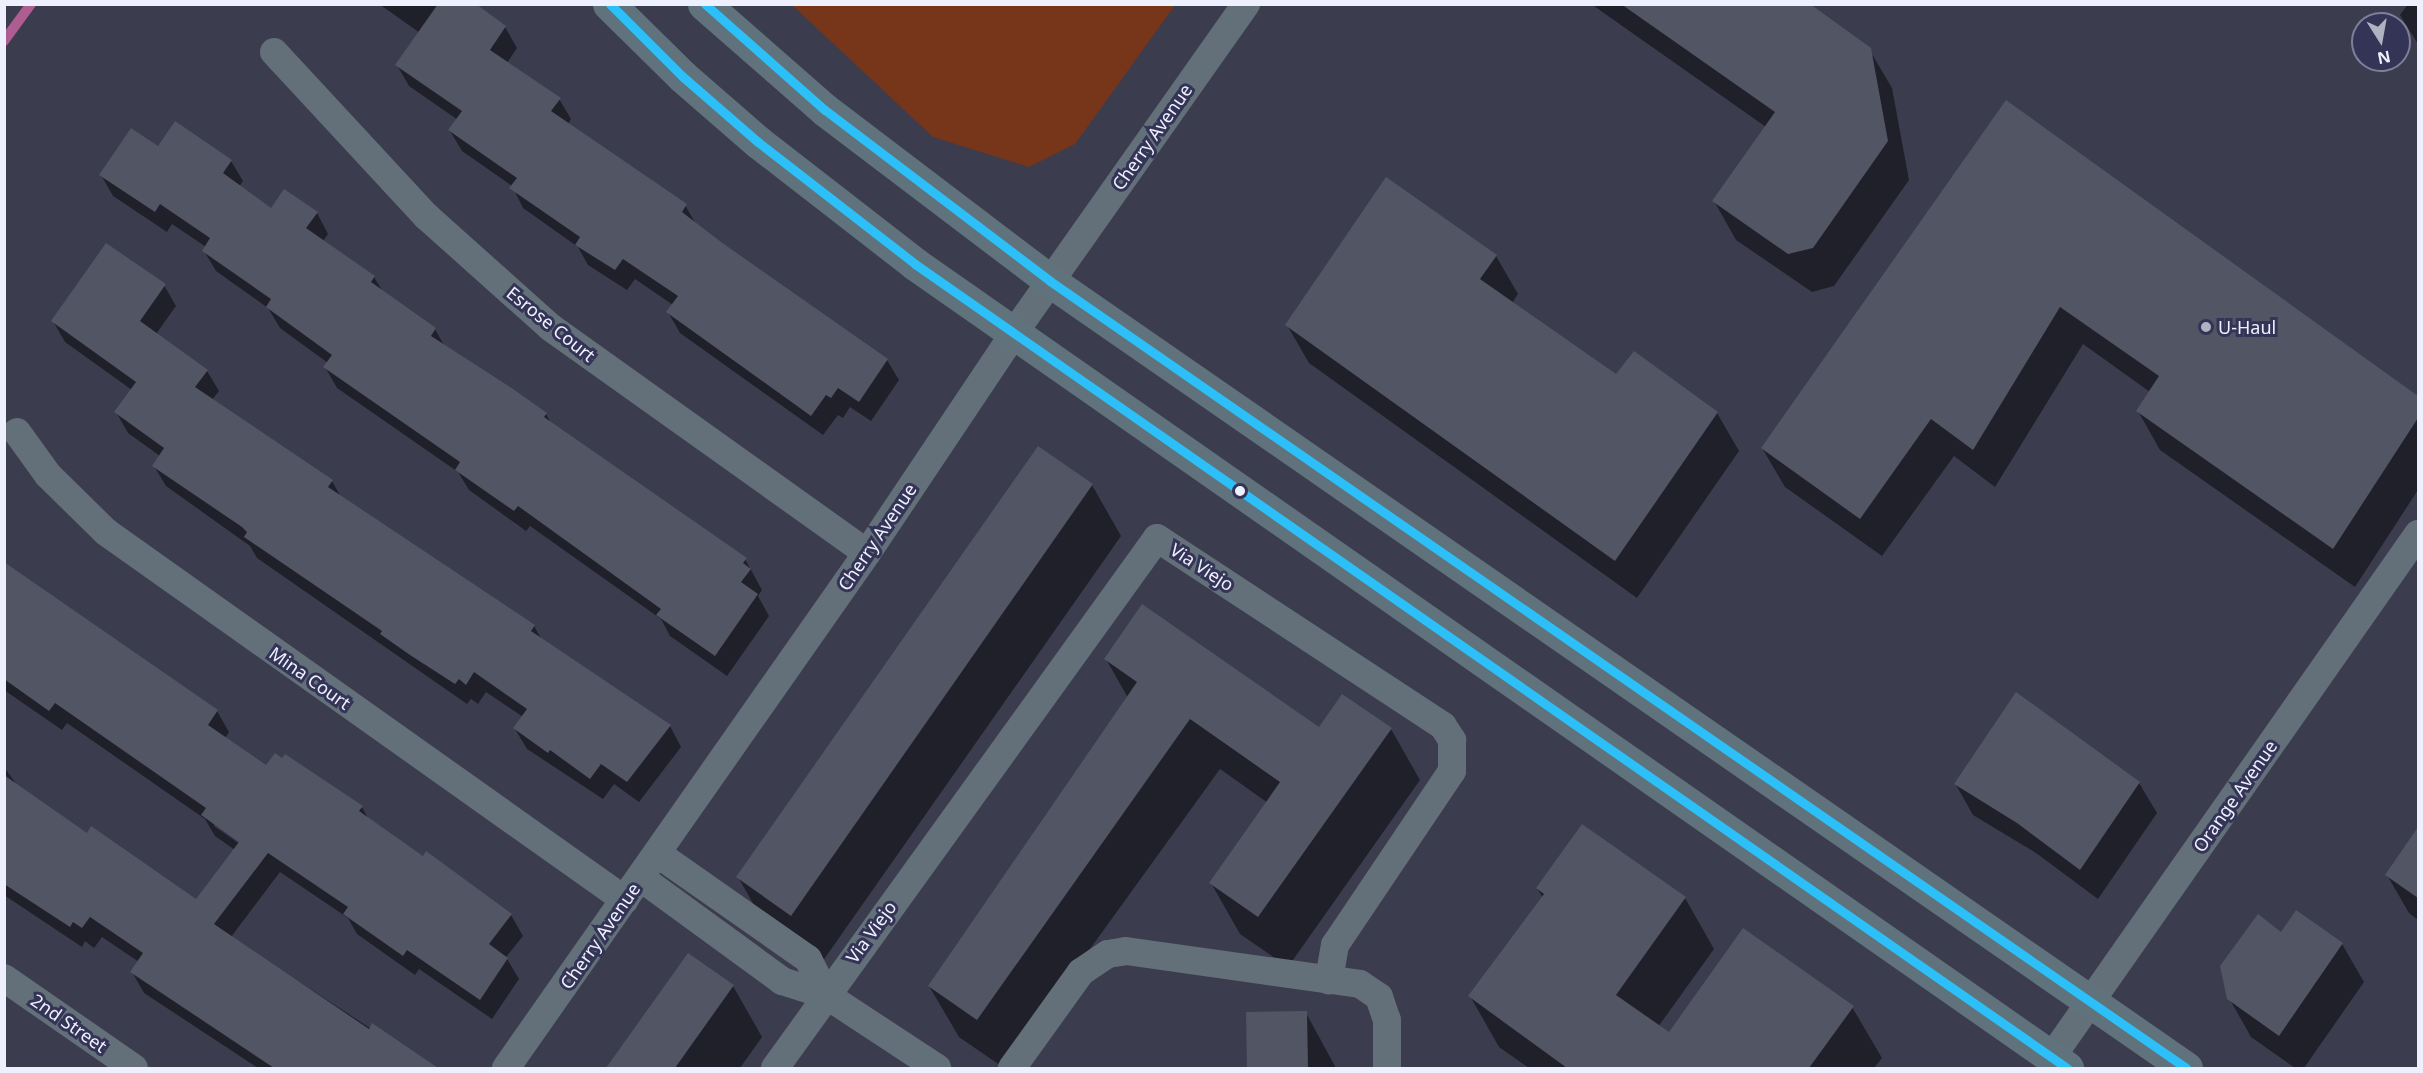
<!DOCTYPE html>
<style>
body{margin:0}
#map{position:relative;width:2423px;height:1073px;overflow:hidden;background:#3c3c4f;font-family:"Noto Sans",sans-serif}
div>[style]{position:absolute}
.green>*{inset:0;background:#773519}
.shadow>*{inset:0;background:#0007}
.stream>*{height:10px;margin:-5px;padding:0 5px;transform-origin:5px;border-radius:5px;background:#ae5d93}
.building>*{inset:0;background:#515564}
.minor>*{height:28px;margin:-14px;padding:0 14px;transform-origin:14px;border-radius:14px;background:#647079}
.secondary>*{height:33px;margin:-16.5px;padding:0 16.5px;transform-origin:16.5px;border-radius:16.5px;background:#60727b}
.bus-1>*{height:9px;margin:-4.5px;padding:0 4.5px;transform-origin:4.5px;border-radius:4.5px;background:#2dbff7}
.dots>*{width:16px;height:16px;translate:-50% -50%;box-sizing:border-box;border:3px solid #343457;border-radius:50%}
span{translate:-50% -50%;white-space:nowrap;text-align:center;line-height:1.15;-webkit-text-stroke:6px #343457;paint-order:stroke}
.street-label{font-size:18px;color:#eff0fe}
.poi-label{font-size:18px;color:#eff0fe}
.left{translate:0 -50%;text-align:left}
.frame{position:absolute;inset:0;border:6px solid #eff0fe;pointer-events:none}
.north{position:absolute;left:2351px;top:12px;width:60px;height:60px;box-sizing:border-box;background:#343457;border:2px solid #7f7f9a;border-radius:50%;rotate:169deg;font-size:16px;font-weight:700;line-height:24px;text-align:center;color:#eff0fe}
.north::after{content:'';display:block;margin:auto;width:21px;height:27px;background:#b0b1c1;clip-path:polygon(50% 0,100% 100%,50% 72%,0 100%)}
</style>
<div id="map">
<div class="green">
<div style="clip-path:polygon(792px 5px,1175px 5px,1075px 144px,1029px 167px,933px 137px)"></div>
</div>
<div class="shadow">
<div style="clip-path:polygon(379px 4px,473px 4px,505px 27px,517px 48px,507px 63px,559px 99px,571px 119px,568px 124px,685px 205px,697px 226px,887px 360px,899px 380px,871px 421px,850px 407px,843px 418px,838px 415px,823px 435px,680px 333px,668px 312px,673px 305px,635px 279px,627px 290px,588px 265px,578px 247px,523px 208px,512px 186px,462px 151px,450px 131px,458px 120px,409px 86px,397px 65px,420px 33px)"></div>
<div style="clip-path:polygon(1591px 4px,1807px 4px,1869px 49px,1892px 88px,1909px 180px,1834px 286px,1812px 292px,1736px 240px,1714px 201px,1766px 127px)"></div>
<div style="clip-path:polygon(2408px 4px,2418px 4px,2418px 44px,2400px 15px)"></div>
<div style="clip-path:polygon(2006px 102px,2418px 398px,2418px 490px,2355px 587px,2160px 450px,2138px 411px,2150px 392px,2083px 344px,1995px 487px,1954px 456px,1882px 556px,1785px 487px,1762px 448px)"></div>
<div style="clip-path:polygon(158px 148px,231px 161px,243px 181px,239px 187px,271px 210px,317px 213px,328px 234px,323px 241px,374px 277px,383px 292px,435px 329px,445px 347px,546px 414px,552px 425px,745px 559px,762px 590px,758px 596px,769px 616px,727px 676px,670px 636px,661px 619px,530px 526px,526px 531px,469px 490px,458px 472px,337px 388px,325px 367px,328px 363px,280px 328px,268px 308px,216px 271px,204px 251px,206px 247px,172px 224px,167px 232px,113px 196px,101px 175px)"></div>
<div style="clip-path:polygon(1496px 256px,1518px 294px,1512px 303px,1616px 376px,1717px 413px,1739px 451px,1637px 598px,1309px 363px,1287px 325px)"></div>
<div style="clip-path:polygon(164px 285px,176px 306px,156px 334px,207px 371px,219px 391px,212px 400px,332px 481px,341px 497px,534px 626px,542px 640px,670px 726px,681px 747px,639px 802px,614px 784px,603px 799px,527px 749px,515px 729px,523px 717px,486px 692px,478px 704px,471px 699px,467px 704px,257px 558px,250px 546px,166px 486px,154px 466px,160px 456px,128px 433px,116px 412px,132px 390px,65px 342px,53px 321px)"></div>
<div style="clip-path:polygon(1092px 485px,1121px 536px,820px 965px,767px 928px,738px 877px)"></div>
<div style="clip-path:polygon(evenodd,4px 564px,217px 711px,229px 732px,225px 738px,266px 767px,362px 807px,369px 820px,511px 915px,523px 936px,506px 957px,519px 979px,492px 1019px,419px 969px,415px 975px,357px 934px,348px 918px,280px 872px,231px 937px,431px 1068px,258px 1068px,144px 993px,132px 972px,139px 962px,102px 937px,94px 948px,85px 941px,82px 947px,4px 895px,4px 767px,17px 785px,87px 835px,196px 902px,235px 850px,215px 836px,205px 819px,67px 723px,62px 730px,4px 690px,4px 564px,214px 822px,246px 845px,244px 847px,214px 826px,214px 822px)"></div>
<div style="clip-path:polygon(1106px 659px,1319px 729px,1391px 729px,1420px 780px,1288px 967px,1240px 934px,1211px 883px,1268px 803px,1220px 769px,1004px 1068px,959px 1037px,929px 986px,1128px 698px)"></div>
<div style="clip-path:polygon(2139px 783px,2157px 813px,2098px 899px,2036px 853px,1973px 815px,1956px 785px)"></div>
<div style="clip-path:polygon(2418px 830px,2418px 920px,2409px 913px,2387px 875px)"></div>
<div style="clip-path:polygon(1537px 888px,1685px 898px,1714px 949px,1658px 1027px,1669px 1034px,1852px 1007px,1882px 1058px,1874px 1068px,1529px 1068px,1499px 1047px,1470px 996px,1543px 898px)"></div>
<div style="clip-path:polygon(2282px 935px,2342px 944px,2364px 982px,2304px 1068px,2295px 1068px,2251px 1037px,2229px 998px)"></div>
<div style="clip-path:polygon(688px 955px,733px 986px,762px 1037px,740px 1068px,609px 1068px)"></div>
<div style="clip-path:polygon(1306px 1013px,1336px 1068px,1248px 1068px,1248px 1014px)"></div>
</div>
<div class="stream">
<div style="left:4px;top:41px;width:46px;rotate:-53.9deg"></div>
</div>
<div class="building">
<div style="clip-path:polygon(438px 4px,476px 4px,506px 26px,490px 50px,561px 98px,551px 111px,687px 204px,682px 212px,721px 242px,888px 359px,859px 402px,838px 388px,831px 398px,826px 395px,811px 416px,666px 312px,678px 296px,623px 259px,615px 270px,575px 245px,580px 237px,509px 188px,517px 178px,448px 130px,462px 111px,395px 65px)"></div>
<div style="clip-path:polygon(1621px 4px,1810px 4px,1871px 48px,1888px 141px,1813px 248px,1788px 254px,1712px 201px,1775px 112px)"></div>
<div style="clip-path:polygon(2006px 100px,2418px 396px,2418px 418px,2333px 549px,2136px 411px,2159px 376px,2060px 307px,1973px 450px,1931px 419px,1860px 519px,1761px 448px)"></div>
<div style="clip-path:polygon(175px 121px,232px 160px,223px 173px,271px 208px,284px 189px,318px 212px,306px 228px,375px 276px,371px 282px,436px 328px,431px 336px,513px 389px,547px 413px,544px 417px,747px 558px,743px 563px,751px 569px,741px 582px,758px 594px,715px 656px,656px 615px,661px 609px,518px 506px,514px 511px,455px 470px,460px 462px,323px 367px,332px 355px,266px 307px,271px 299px,202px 251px,210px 238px,160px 204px,155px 212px,99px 175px,131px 128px,158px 146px)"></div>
<div style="clip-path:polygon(1386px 177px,1497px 255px,1480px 279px,1616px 374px,1634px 351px,1718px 412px,1615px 561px,1285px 325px)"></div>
<div style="clip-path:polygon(106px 243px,166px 284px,140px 321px,208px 370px,195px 387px,333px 480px,328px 487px,535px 625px,531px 631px,671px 725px,627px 782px,601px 764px,590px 779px,550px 750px,548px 753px,513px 728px,527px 709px,474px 672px,466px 685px,459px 679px,455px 684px,410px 655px,380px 634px,382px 631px,244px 537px,247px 532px,242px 527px,152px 466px,164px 448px,114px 412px,136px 382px,51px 321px)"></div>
<div style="clip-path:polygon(1038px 446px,1093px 484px,791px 916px,736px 877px)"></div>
<div style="clip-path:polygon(4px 562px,218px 710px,208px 725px,266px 765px,275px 753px,282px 758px,285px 754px,363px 806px,359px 811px,423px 856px,426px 851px,512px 914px,489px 944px,508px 958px,480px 1000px,407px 950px,403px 956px,343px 914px,348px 907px,268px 853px,214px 924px,369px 1029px,372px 1023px,438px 1068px,274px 1068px,130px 972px,143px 953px,90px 917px,82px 928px,73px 922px,70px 927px,4px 884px,4px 775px,87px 833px,91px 826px,196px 899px,239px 842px,201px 815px,206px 808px,55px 703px,49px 711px,4px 679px)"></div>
<div style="clip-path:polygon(1142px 604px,1319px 727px,1342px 694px,1392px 728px,1258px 917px,1209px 883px,1280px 782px,1190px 719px,977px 1020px,928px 986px,1137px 682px,1104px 659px)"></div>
<div style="clip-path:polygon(2016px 692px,2140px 782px,2080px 870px,2017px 823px,1954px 784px)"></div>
<div style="clip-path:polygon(1582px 824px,1686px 897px,1616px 995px,1669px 1032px,1743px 928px,1854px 1006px,1809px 1068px,1567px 1068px,1468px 996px,1544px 894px,1536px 888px)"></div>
<div style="clip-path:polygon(2418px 827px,2418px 898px,2385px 875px)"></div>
<div style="clip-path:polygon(2296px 910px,2343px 943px,2279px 1036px,2227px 999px,2220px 966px,2258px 914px,2281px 932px)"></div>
<div style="clip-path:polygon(688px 953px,734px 985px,675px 1068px,606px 1068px)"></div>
<div style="clip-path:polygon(1307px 1011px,1308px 1068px,1247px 1068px,1246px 1012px)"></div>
</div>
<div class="minor">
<div style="left:274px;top:52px;width:224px;rotate:47.2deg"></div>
<div style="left:426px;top:216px;width:166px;rotate:41.8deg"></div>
<div style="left:550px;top:327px;width:389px;rotate:35.5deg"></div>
<div style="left:17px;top:432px;width:53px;rotate:54.2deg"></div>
<div style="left:48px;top:475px;width:81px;rotate:44.5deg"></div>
<div style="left:106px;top:532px;width:636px;rotate:35.34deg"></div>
<div style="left:658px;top:854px;width:183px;rotate:35deg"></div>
<div style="left:808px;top:959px;width:40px;rotate:63.4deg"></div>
<div style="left:641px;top:878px;width:175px;rotate:36.1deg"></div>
<div style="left:782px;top:981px;width:46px;rotate:17.7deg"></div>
<div style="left:826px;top:995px;width:133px;rotate:33.3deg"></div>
<div style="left:4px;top:978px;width:158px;rotate:34.7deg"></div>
<div style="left:2051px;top:1058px;width:640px;rotate:-54.99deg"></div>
<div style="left:506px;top:1068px;width:629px;rotate:-54.97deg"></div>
<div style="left:867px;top:553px;width:265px;rotate:-56.2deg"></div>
<div style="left:1014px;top:333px;width:403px;rotate:-54.8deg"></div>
<div style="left:775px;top:1068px;width:653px;rotate:-54.22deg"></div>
<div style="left:1157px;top:538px;width:342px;rotate:33.3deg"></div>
<div style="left:1443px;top:726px;width:17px;rotate:57deg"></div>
<div style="left:1452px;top:740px;width:31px;rotate:90deg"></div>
<div style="left:1452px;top:771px;width:210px;rotate:123.9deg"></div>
<div style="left:1335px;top:945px;width:36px;rotate:100deg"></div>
<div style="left:1012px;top:1068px;width:118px;rotate:-54.3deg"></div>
<div style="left:1081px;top:972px;width:32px;rotate:-34deg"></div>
<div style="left:1108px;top:954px;width:18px;rotate:-9deg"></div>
<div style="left:1126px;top:951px;width:236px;rotate:8deg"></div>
<div style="left:1360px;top:984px;width:23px;rotate:34deg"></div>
<div style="left:1379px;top:997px;width:24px;rotate:71deg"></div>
<div style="left:1387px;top:1020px;width:48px;rotate:90deg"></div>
</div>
<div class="secondary">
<div style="left:609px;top:4px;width:103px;rotate:44.6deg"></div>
<div style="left:682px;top:76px;width:101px;rotate:41deg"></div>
<div style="left:758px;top:142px;width:199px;rotate:37.8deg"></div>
<div style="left:915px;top:264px;width:1405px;rotate:34.91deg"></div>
<div style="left:704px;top:4px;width:161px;rotate:41.2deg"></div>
<div style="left:825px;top:110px;width:283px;rotate:37.2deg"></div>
<div style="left:1050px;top:281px;width:1382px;rotate:34.71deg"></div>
</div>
<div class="bus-1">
<div style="left:610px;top:4px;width:102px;rotate:45deg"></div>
<div style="left:682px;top:76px;width:101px;rotate:41deg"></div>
<div style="left:758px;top:142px;width:199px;rotate:37.8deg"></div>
<div style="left:915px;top:264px;width:1405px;rotate:34.91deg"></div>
<div style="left:705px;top:4px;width:160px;rotate:41.5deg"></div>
<div style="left:825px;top:110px;width:283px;rotate:37.2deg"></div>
<div style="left:1050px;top:281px;width:1382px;rotate:34.71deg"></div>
</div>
<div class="dots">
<div style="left:2206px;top:327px;background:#b0b1c1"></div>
<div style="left:1240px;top:491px;background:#eff0fe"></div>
</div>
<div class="street-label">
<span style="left:1152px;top:137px;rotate:-55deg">Cherry Avenue</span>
<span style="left:551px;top:324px;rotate:39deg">Esrose Court</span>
<span style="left:877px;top:537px;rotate:-56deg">Cherry Avenue</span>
<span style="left:1202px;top:567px;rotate:33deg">Via Viejo</span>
<span style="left:310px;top:678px;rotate:35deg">Mina Court</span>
<span style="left:2235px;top:796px;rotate:-55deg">Orange Avenue</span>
<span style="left:871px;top:932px;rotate:-54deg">Via Viejo</span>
<span style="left:600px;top:936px;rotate:-55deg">Cherry Avenue</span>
<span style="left:69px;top:1023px;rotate:35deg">2nd Street</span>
</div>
<div class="poi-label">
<span class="left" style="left:2218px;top:327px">U-Haul</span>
</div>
<div class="frame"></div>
<div class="north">N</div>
</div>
